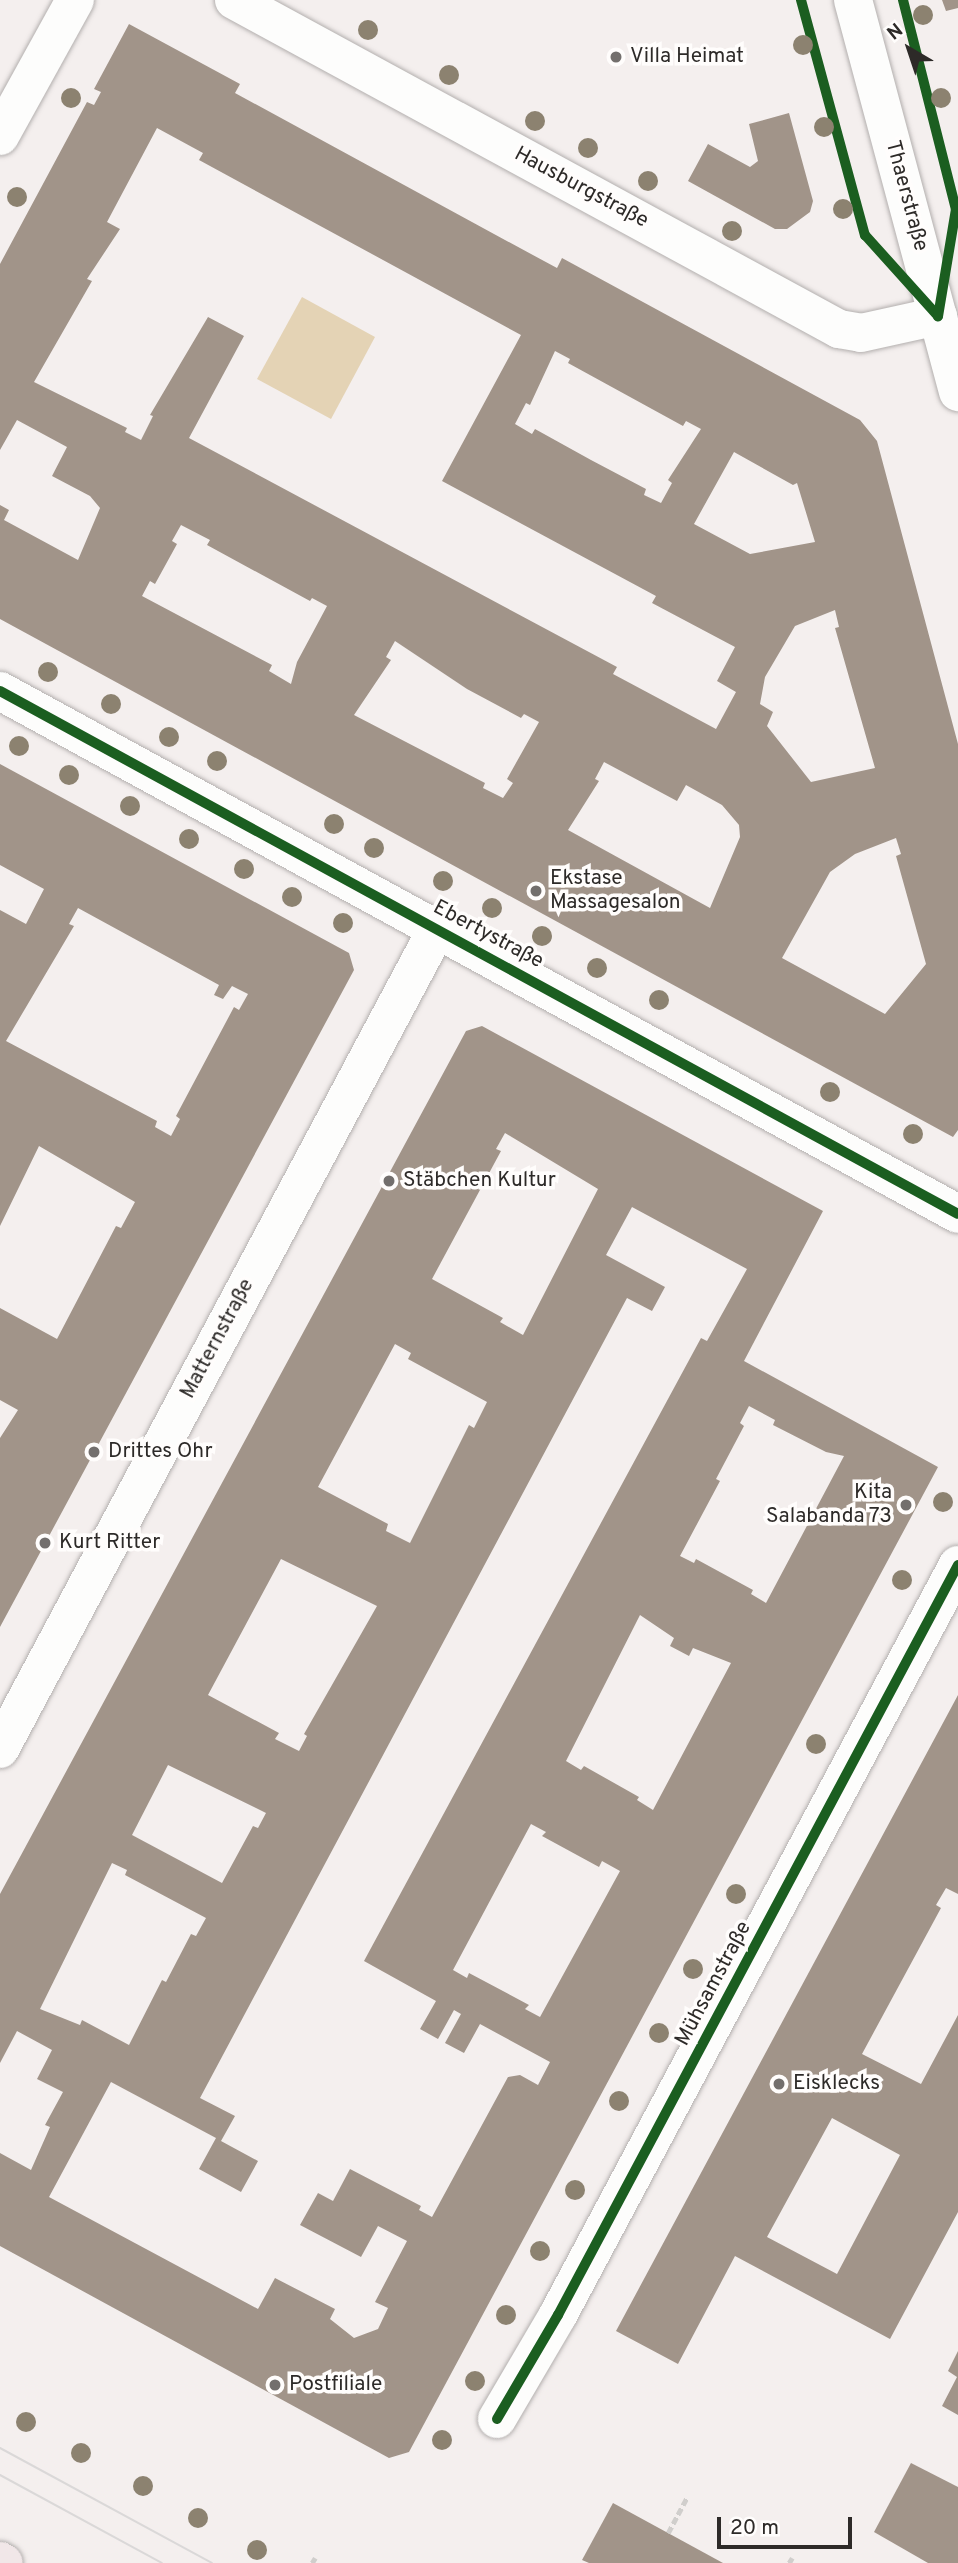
<!DOCTYPE html>
<meta charset="utf-8">
<style>
body{margin:0}
#map{position:relative;width:958px;height:2563px;overflow:hidden;background:#f4efee;font-family:Overpass,sans-serif}
div>[style]{position:absolute}
.green>*{inset:0;background:#e4d3b5}
.building>*{inset:0;background:#a19489}
.path>*{height:4.5px;margin-top:-2.25px;transform-origin:0;background:repeating-linear-gradient(90deg,#d0cecc 0 7px,transparent 0 10.5px)}
.roads{filter:drop-shadow(0 0 2px #b3afae) drop-shadow(0 0 2px #b3afae)}
.minor>*{height:38px;margin:-19px;padding:0 19px;transform-origin:19px;border-radius:19px;background:#fdfdfc}
.major>*{height:38px;margin:-19px;padding:0 19px;transform-origin:19px;border-radius:19px;background:#f1e7e8}
.tram>*{height:2px;margin:-1px;padding:0 1px;transform-origin:1px;border-radius:1px;background:#dad8d8}
.cycleway>*{height:10px;margin:-5px;padding:0 5px;transform-origin:5px;border-radius:5px;background:#1b5e20}
.trees>*{width:20px;height:20px;margin:-10px;border-radius:50%;background:#8c8270}
.dots>*{width:19px;height:19px;translate:-50% -50%;box-sizing:border-box;border:4px solid #fffdfc;border-radius:50%}
span{translate:-50% -50%;white-space:nowrap;text-align:center;line-height:1.15;-webkit-text-stroke:7px #fffdfc;paint-order:stroke}
.poi-label{font-size:21px;color:#2d2a28}
.left{translate:0 -50%;text-align:left}
.right{translate:-100% -50%;text-align:right}
.street-label{font-size:21px;color:#2d2a28}
.north{position:absolute;left:874px;top:14px;width:70px;height:70px;-webkit-text-stroke:5px #fffdfc;paint-order:stroke;rotate:321deg;font-size:19px;font-weight:700;line-height:28px;text-align:center;color:#2d2a28}
.north::after{content:'';display:block;margin:auto;width:24px;height:32px;background:#2d2a28;clip-path:polygon(50% 0,100% 100%,50% 72%,0 100%)}
.scale{position:absolute;left:717px;top:2517px;width:135px;height:32px;box-sizing:border-box;border:4px solid #2d2a28;border-top:0;padding-left:9px;font-size:21px;line-height:24px;white-space:nowrap;color:#2d2a28;-webkit-text-stroke:5px #fffdfc;paint-order:stroke}
</style>
<div id="map">
<div class="green">
<div style="clip-path:polygon(302px 297px,375px 337px,331px 419px,257px 379px)"></div>
</div>
<div class="building">
<div style="clip-path:polygon(942px 0,958px 0,958px 8px,946px 11px)"></div>
<div style="clip-path:polygon(evenodd,129px 24px,240px 84px,235px 93px,505px 240px,557px 268px,562px 258px,860px 420px,877px 441px,958px 744px,958px 1130px,953px 1137px,0 619px,0 505px,9px 510px,4px 520px,78px 560px,100px 508px,90px 496px,52px 476px,67px 447px,17px 420px,0 450px,0 264px,87px 102px,94px 105px,101px 92px,94px 89px,129px 24px,157px 128px,203px 153px,199px 160px,521px 335px,442px 481px,656px 596px,652px 603px,735px 647px,717px 681px,736px 692px,716px 729px,613px 674px,617px 667px,189px 438px,244px 336px,208px 317px,150px 415px,153px 416px,141px 440px,125px 432px,127px 428px,34px 382px,92px 281px,87px 279px,120px 229px,107px 222px,157px 128px,129px 24px,555px 351px,570px 359px,568px 363px,683px 426px,686px 421px,701px 429px,668px 480px,672px 483px,661px 503px,644px 495px,646px 489px,591px 460px,535px 429px,532px 434px,515px 424px,526px 403px,530px 405px,555px 351px,129px 24px,734px 452px,793px 485px,797px 483px,815px 542px,750px 554px,694px 524px,734px 452px,129px 24px,181px 525px,210px 540px,207px 545px,310px 601px,312px 598px,327px 606px,297px 662px,291px 684px,269px 671px,272px 665px,142px 596px,150px 581px,155px 584px,177px 544px,172px 541px,181px 525px,129px 24px,835px 610px,839px 627px,835px 628px,875px 768px,811px 782px,767px 726px,773px 712px,760px 704px,765px 677px,795px 626px,835px 610px,129px 24px,395px 641px,467px 689px,521px 718px,524px 714px,539px 722px,507px 779px,513px 783px,503px 798px,483px 788px,485px 783px,354px 715px,391px 660px,386px 657px,395px 641px,129px 24px,604px 762px,677px 801px,686px 785px,722px 805px,739px 825px,740px 837px,710px 908px,568px 830px,599px 781px,595px 779px,604px 762px,129px 24px,896px 838px,901px 854px,896px 856px,926px 964px,885px 1014px,782px 958px,830px 872px,855px 854px,896px 838px)"></div>
<div style="clip-path:polygon(789px 113px,813px 201px,810px 212px,787px 229px,775px 229px,688px 181px,708px 144px,750px 167px,758px 161px,749px 124px)"></div>
<div style="clip-path:polygon(evenodd,0 764px,349px 953px,354px 970px,0 1627px,0 1438px,18px 1410px,0 1400px,0 1308px,57px 1339px,116px 1226px,121px 1228px,135px 1202px,39px 1146px,0 1226px,0 910px,26px 924px,44px 889px,0 865px,0 764px,78px 908px,219px 985px,214px 995px,223px 999px,232px 986px,248px 994px,239px 1010px,234px 1007px,176px 1116px,180px 1119px,171px 1136px,155px 1127px,157px 1121px,6px 1041px,74px 926px,69px 924px,78px 908px)"></div>
<div style="clip-path:polygon(evenodd,482px 1026px,823px 1211px,744px 1361px,938px 1467px,409px 2452px,389px 2458px,0 2246px,0 2153px,31px 2170px,50px 2127px,45px 2125px,63px 2092px,37px 2079px,52px 2050px,17px 2031px,0 2063px,0 1894px,466px 1031px,482px 1026px,505px 1133px,598px 1189px,523px 1335px,500px 1322px,503px 1318px,432px 1279px,501px 1151px,496px 1149px,505px 1133px,482px 1026px,632px 1207px,747px 1269px,707px 1341px,701px 1338px,364px 1961px,436px 2001px,420px 2029px,438px 2039px,454px 2010px,461px 2014px,445px 2043px,464px 2053px,480px 2024px,550px 2062px,538px 2085px,520px 2075px,508px 2077px,432px 2217px,419px 2210px,421px 2206px,350px 2169px,333px 2201px,318px 2193px,300px 2225px,361px 2257px,378px 2226px,407px 2241px,375px 2302px,388px 2308px,378px 2329px,354px 2338px,330px 2319px,335px 2309px,275px 2278px,258px 2309px,49px 2197px,111px 2082px,216px 2138px,199px 2169px,241px 2192px,258px 2161px,221px 2141px,235px 2116px,200px 2098px,627px 1298px,652px 1311px,665px 1287px,606px 1255px,632px 1207px,482px 1026px,395px 1344px,411px 1353px,408px 1359px,487px 1402px,474px 1428px,469px 1425px,410px 1543px,386px 1531px,388px 1524px,318px 1487px,395px 1344px,482px 1026px,749px 1406px,775px 1420px,773px 1425px,826px 1452px,844px 1456px,766px 1603px,751px 1594px,753px 1590px,696px 1559px,694px 1563px,680px 1556px,720px 1481px,716px 1479px,744px 1426px,740px 1423px,749px 1406px,482px 1026px,281px 1559px,377px 1606px,304px 1734px,307px 1736px,299px 1751px,275px 1739px,279px 1733px,208px 1695px,281px 1559px,482px 1026px,640px 1615px,674px 1638px,670px 1646px,689px 1656px,693px 1648px,731px 1663px,653px 1810px,637px 1800px,639px 1797px,584px 1766px,581px 1770px,566px 1761px,640px 1615px,482px 1026px,168px 1765px,266px 1813px,258px 1828px,253px 1826px,222px 1883px,132px 1835px,168px 1765px,482px 1026px,531px 1824px,546px 1832px,542px 1836px,599px 1867px,602px 1861px,620px 1871px,540px 2017px,525px 2009px,529px 2005px,469px 1973px,467px 1978px,453px 1970px,531px 1824px,482px 1026px,112px 1863px,127px 1870px,125px 1875px,206px 1918px,196px 1936px,191px 1934px,166px 1982px,162px 1980px,129px 2045px,82px 2020px,80px 2025px,40px 2009px,112px 1863px)"></div>
<div style="clip-path:polygon(evenodd,958px 1695px,958px 1894px,946px 1888px,936px 1905px,941px 1908px,862px 2054px,921px 2084px,958px 2015px,958px 2212px,890px 2339px,735px 2256px,678px 2364px,616px 2331px,958px 1695px,832px 2118px,900px 2155px,837px 2274px,767px 2237px,832px 2118px)"></div>
<div style="clip-path:polygon(958px 2351px,958px 2415px,942px 2406px,957px 2377px,948px 2371px)"></div>
<div style="clip-path:polygon(911px 2463px,958px 2487px,958px 2563px,928px 2563px,874px 2532px)"></div>
<div style="clip-path:polygon(613px 2503px,723px 2563px,589px 2563px,582px 2560px)"></div>
</div>
<div class="path">
<div style="left:668px;top:2533px;width:40px;rotate:-62deg"></div>
<div style="left:312px;top:2563px;width:6px;rotate:-59deg"></div>
<div style="left:789px;top:2563px;width:6px;rotate:-59deg"></div>
</div>
<div class="roads">
<div class="minor">
<div style="left:234px;top:0;width:689px;rotate:28.54deg"></div>
<div style="left:839px;top:329px;width:22px;rotate:10deg"></div>
<div style="left:861px;top:333px;width:79px;rotate:-12.4deg"></div>
<div style="left:853px;top:0;width:406px;rotate:75deg"></div>
<div style="left:0;top:136px;width:155px;rotate:-61.1deg"></div>
<div style="left:0;top:691px;width:1091px;rotate:28.63deg"></div>
<div style="left:0;top:1749px;width:929px;rotate:-61.95deg"></div>
<div style="left:497px;top:2419px;width:121px;rotate:-59.6deg"></div>
<div style="left:558px;top:2315px;width:850px;rotate:-61.93deg"></div>
</div>
<div class="major">
<div style="left:0;top:2561px;width:4px;rotate:27deg"></div>
</div>
</div>
<div class="tram">
<div style="left:0;top:2448px;width:241px;rotate:28.5deg"></div>
<div style="left:0;top:2475px;width:184px;rotate:28.5deg"></div>
</div>
<div class="cycleway">
<div style="left:801px;top:0;width:244px;rotate:74.8deg"></div>
<div style="left:865px;top:235px;width:109px;rotate:48deg"></div>
<div style="left:903px;top:0;width:216px;rotate:75.8deg"></div>
<div style="left:956px;top:209px;width:109px;rotate:99.5deg"></div>
<div style="left:0;top:691px;width:1091px;rotate:28.63deg"></div>
<div style="left:497px;top:2419px;width:121px;rotate:-59.6deg"></div>
<div style="left:558px;top:2315px;width:850px;rotate:-61.93deg"></div>
</div>
<div class="trees">
<div style="left:923px;top:15px"></div>
<div style="left:368px;top:30px"></div>
<div style="left:803px;top:45px"></div>
<div style="left:449px;top:75px"></div>
<div style="left:71px;top:98px"></div>
<div style="left:941px;top:98px"></div>
<div style="left:535px;top:121px"></div>
<div style="left:824px;top:127px"></div>
<div style="left:588px;top:148px"></div>
<div style="left:648px;top:181px"></div>
<div style="left:17px;top:197px"></div>
<div style="left:843px;top:209px"></div>
<div style="left:732px;top:231px"></div>
<div style="left:48px;top:672px"></div>
<div style="left:111px;top:704px"></div>
<div style="left:169px;top:737px"></div>
<div style="left:19px;top:746px"></div>
<div style="left:217px;top:761px"></div>
<div style="left:69px;top:775px"></div>
<div style="left:130px;top:806px"></div>
<div style="left:334px;top:824px"></div>
<div style="left:189px;top:839px"></div>
<div style="left:374px;top:848px"></div>
<div style="left:244px;top:869px"></div>
<div style="left:443px;top:881px"></div>
<div style="left:292px;top:897px"></div>
<div style="left:492px;top:908px"></div>
<div style="left:343px;top:923px"></div>
<div style="left:542px;top:936px"></div>
<div style="left:597px;top:968px"></div>
<div style="left:659px;top:1000px"></div>
<div style="left:830px;top:1092px"></div>
<div style="left:913px;top:1134px"></div>
<div style="left:943px;top:1502px"></div>
<div style="left:902px;top:1580px"></div>
<div style="left:816px;top:1744px"></div>
<div style="left:736px;top:1894px"></div>
<div style="left:693px;top:1969px"></div>
<div style="left:659px;top:2033px"></div>
<div style="left:619px;top:2101px"></div>
<div style="left:575px;top:2190px"></div>
<div style="left:540px;top:2251px"></div>
<div style="left:506px;top:2315px"></div>
<div style="left:475px;top:2381px"></div>
<div style="left:26px;top:2422px"></div>
<div style="left:442px;top:2440px"></div>
<div style="left:81px;top:2453px"></div>
<div style="left:143px;top:2486px"></div>
<div style="left:198px;top:2518px"></div>
<div style="left:257px;top:2550px"></div>
</div>
<div class="dots">
<div style="left:616px;top:57px;background:#736f6d"></div>
<div style="left:536px;top:891px;background:#736f6d"></div>
<div style="left:389px;top:1181px;background:#736f6d"></div>
<div style="left:94px;top:1452px;background:#736f6d"></div>
<div style="left:906px;top:1505px;background:#736f6d"></div>
<div style="left:45px;top:1543px;background:#736f6d"></div>
<div style="left:779px;top:2084px;background:#736f6d"></div>
<div style="left:275px;top:2385px;background:#736f6d"></div>
</div>
<div class="poi-label">
<span class="left" style="left:630px;top:57px">Villa Heimat</span>
<span class="left" style="left:550px;top:891px">Ekstase<br>Massagesalon</span>
<span class="left" style="left:403px;top:1181px">Stäbchen Kultur</span>
<span class="left" style="left:108px;top:1452px">Drittes Ohr</span>
<span class="right" style="left:892px;top:1505px">Kita<br>Salabanda 73</span>
<span class="left" style="left:59px;top:1543px">Kurt Ritter</span>
<span class="left" style="left:793px;top:2084px">Eisklecks</span>
<span class="left" style="left:289px;top:2385px">Postfiliale</span>
</div>
<div class="street-label">
<span style="left:581px;top:188px;rotate:28deg">Hausburgstraße</span>
<span style="left:906px;top:196px;rotate:75deg">Thaerstraße</span>
<span style="left:488px;top:935px;rotate:28deg">Ebertystraße</span>
<span style="left:218px;top:1339px;rotate:-62deg">Matternstraße</span>
<span style="left:714px;top:1984px;rotate:-62deg">Mühsamstraße</span>
</div>
<div class="north">N</div>
<div class="scale">20 m</div>
</div>
